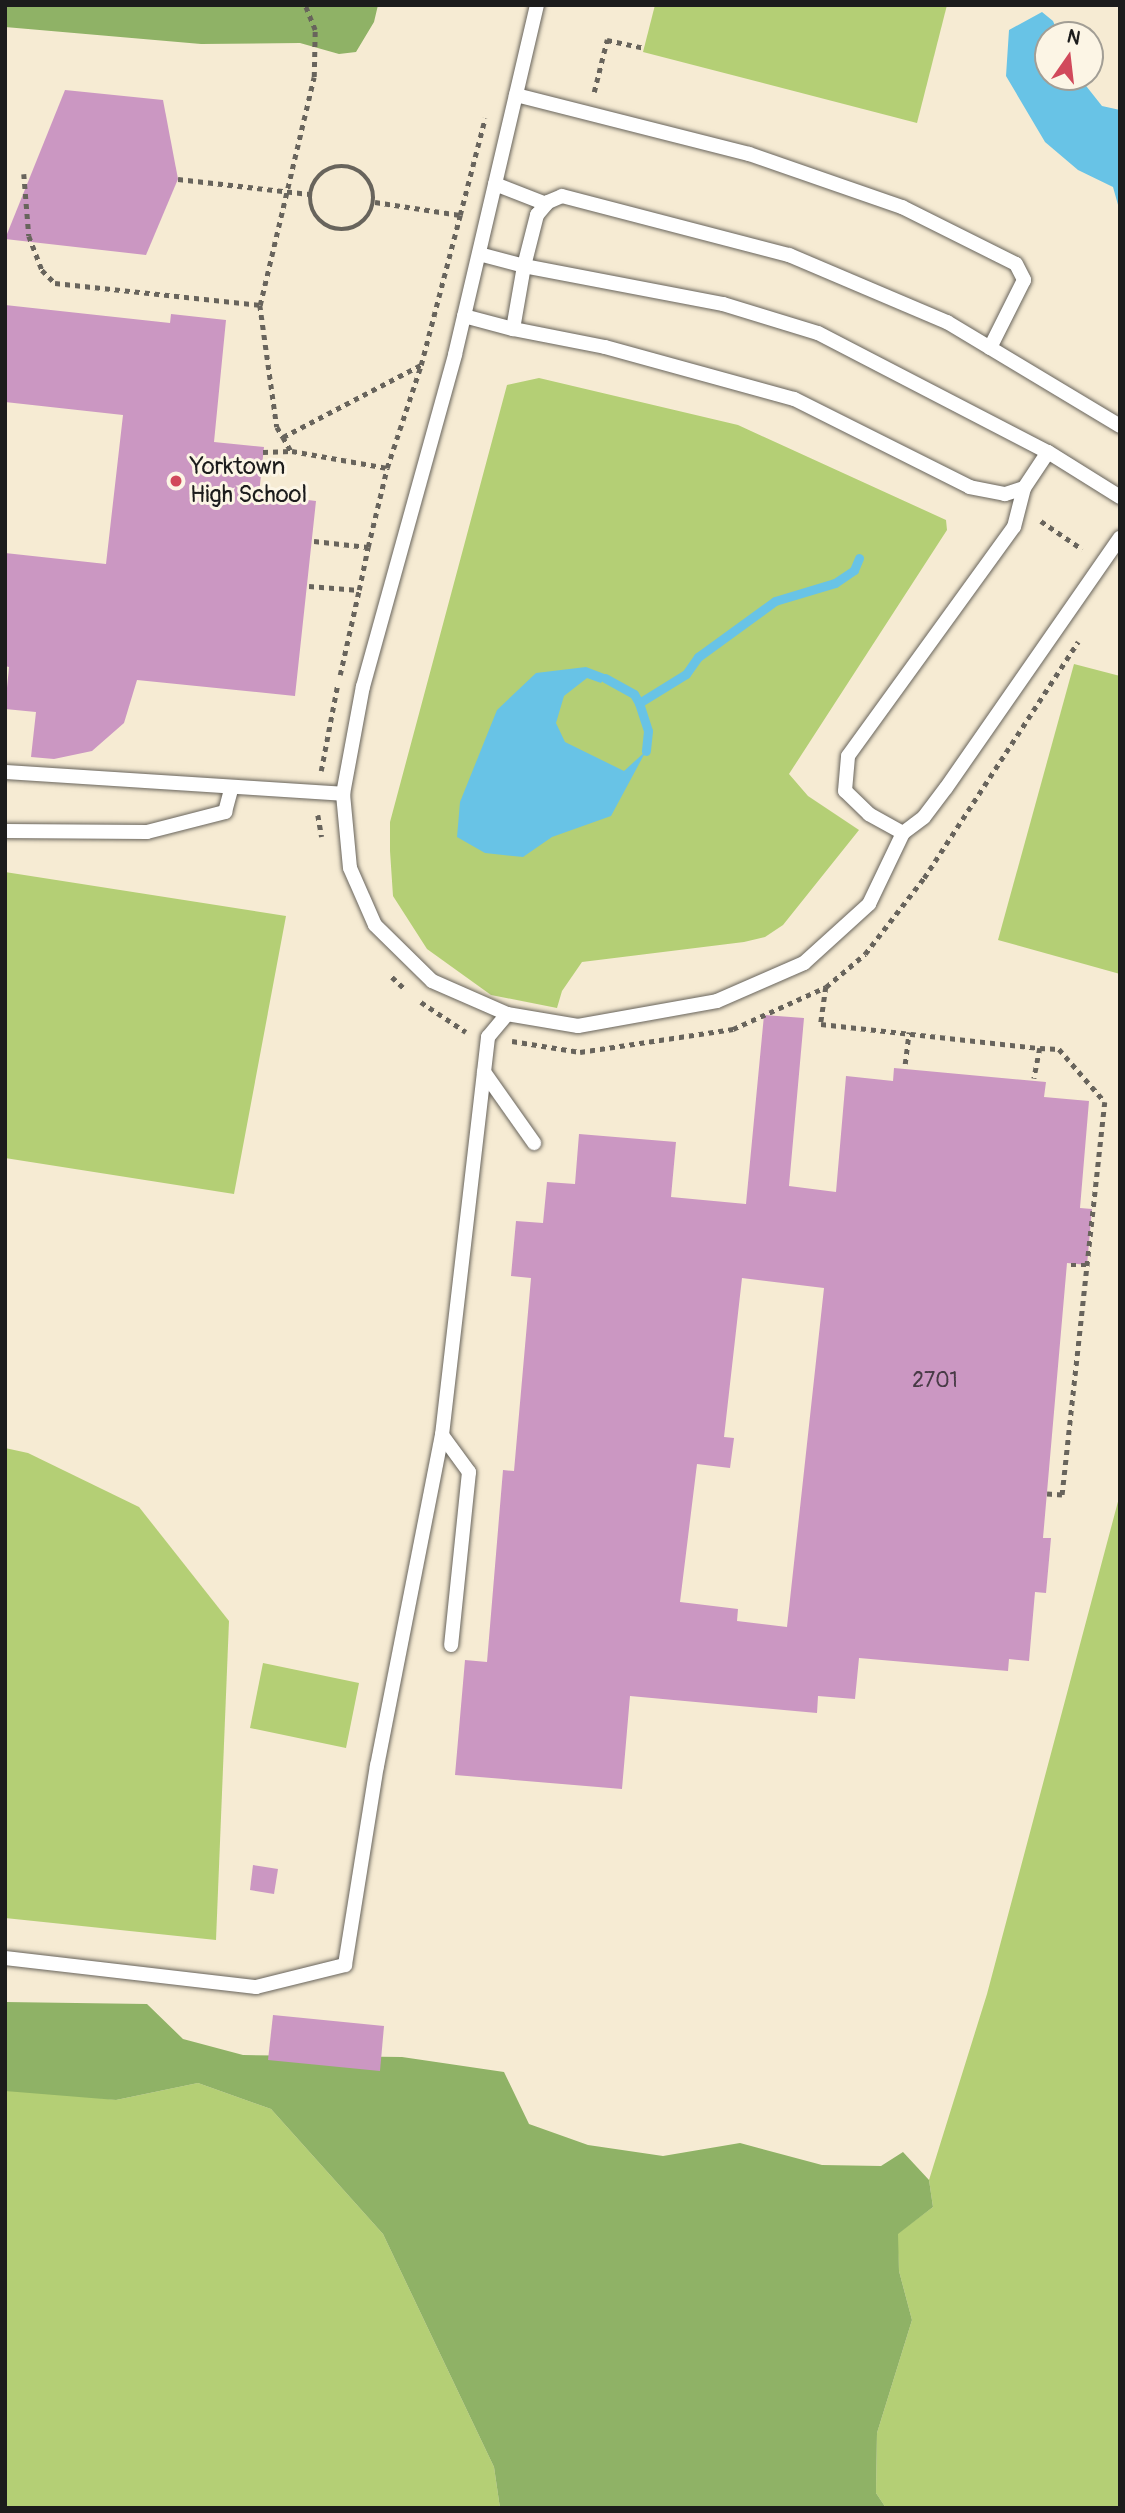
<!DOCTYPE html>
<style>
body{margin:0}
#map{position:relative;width:1125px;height:2513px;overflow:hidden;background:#f6ebd3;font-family:Pangolin,sans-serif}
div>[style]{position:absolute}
.green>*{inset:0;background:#b4cf75}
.forest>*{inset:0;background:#8fb266}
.water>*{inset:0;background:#68c3e6}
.stream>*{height:9px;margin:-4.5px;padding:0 4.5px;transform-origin:4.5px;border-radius:4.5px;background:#68c3e6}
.building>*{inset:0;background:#cb97c2}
.path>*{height:4.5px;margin-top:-2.25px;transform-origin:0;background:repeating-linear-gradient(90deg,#68645c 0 5px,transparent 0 10px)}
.path>.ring{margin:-2.25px;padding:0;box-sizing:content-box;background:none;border:4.5px solid #68645c;border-radius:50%}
.roads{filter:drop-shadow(0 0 2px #68645c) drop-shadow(0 0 2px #68645c)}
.service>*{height:14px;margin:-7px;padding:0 7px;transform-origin:7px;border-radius:7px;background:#fff}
.dots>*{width:19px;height:19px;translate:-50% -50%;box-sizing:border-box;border:4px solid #fcf5e5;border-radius:50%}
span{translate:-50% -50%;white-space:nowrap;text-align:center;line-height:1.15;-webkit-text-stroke:6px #fcf5e5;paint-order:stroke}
.number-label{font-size:21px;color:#483b46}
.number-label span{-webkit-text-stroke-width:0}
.poi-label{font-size:24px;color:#1c1c1c}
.left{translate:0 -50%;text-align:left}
.frame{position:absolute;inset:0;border:7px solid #1c1c1c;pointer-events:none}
.north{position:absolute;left:1034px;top:21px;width:70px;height:70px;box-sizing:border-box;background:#fcf5e5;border:2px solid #a29e95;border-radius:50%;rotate:14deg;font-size:19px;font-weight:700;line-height:28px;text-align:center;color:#1c1c1c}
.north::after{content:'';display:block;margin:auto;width:24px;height:32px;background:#d1495b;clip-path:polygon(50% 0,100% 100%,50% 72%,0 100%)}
</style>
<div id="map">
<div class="green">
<div style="clip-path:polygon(655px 5px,947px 5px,917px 123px,643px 52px)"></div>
<div style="clip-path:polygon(539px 378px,738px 425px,946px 520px,947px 530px,789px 774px,808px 796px,859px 830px,783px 925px,765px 937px,744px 942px,582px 962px,562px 991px,557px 1008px,491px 995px,427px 949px,393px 896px,390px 851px,390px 822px,507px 385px)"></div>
<div style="clip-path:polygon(1074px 664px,1120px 676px,1120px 974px,998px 940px)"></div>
<div style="clip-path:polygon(5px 872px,286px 916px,234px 1194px,5px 1158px)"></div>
<div style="clip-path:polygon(5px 1448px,28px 1453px,139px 1507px,229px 1621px,216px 1940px,5px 1918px)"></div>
<div style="clip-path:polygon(1120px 1494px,1120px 2508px,886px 2508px,876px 2493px,877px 2433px,912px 2320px,899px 2271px,897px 2234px,933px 2207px,929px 2180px,987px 1994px)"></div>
<div style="clip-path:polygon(263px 1663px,359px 1683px,346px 1748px,250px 1728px)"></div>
<div style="clip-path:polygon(198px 2083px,271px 2109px,383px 2234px,494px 2467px,500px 2508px,5px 2508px,5px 2086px,116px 2100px)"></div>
</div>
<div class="forest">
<div style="clip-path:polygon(5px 5px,378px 5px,374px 22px,356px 52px,339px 54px,300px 43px,201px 44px,5px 27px)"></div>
<div style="clip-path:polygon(5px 2002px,147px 2004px,183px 2039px,243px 2055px,402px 2057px,504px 2072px,529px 2124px,588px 2145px,663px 2156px,740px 2143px,822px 2165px,881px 2166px,903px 2152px,929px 2180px,933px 2207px,898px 2234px,899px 2271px,912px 2320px,877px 2433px,876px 2493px,886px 2508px,500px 2508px,494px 2467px,383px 2234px,271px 2109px,198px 2083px,116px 2100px,5px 2091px)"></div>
</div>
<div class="water">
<div style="clip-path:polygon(1042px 12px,1053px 21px,1059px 35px,1048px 35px,1048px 77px,1079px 77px,1102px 106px,1120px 110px,1120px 212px,1113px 187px,1078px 170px,1045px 142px,1006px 76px,1009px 30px)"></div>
<div style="clip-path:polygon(586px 667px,607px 675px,601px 683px,587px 678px,564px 696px,556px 723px,565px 742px,624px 771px,646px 751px,611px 816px,552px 837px,523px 857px,485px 853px,457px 837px,460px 802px,497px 710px,536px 673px)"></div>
</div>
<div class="stream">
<div style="left:605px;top:678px;width:33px;rotate:29deg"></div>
<div style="left:634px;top:694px;width:10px;rotate:61deg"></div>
<div style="left:639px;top:703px;width:29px;rotate:72deg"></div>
<div style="left:648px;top:731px;width:20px;rotate:96deg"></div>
<div style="left:639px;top:703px;width:55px;rotate:-31.7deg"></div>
<div style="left:686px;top:674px;width:21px;rotate:-55deg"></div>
<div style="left:698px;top:657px;width:95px;rotate:-36deg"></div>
<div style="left:775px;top:601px;width:63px;rotate:-16.7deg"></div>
<div style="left:835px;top:583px;width:23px;rotate:-34deg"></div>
<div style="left:854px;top:570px;width:13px;rotate:-67deg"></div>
</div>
<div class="building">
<div style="clip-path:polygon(65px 90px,163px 100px,178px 179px,146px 255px,5px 239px)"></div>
<div style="clip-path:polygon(5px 305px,170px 323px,171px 314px,226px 320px,214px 442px,264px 447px,259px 494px,316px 501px,295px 696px,137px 680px,124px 723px,92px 751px,54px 759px,31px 757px,36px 712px,5px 709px,9px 667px,5px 666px,5px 553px,106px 564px,123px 415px,5px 402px)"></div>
<div style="clip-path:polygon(evenodd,764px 1015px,804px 1018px,789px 1186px,836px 1192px,846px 1076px,893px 1081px,894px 1068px,1046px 1082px,1044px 1097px,1089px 1101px,1080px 1208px,1092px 1209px,1087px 1265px,1067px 1263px,1043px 1538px,1051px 1538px,1046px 1593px,1035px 1592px,1029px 1661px,1009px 1659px,1008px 1671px,859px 1658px,855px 1699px,818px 1696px,817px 1713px,630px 1696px,622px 1789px,455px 1775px,465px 1660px,487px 1662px,503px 1470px,514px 1471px,531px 1278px,511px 1276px,516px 1221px,543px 1223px,547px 1182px,575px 1184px,579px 1134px,676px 1142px,671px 1197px,746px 1204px,764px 1015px,742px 1278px,824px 1288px,787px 1627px,737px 1621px,738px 1609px,680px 1602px,697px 1464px,730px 1468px,734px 1438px,724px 1437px,742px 1278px)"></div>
<div style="clip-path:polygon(253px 1865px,278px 1869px,274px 1894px,250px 1890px)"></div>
<div style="clip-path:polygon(273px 2015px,384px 2026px,380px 2071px,268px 2060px)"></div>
</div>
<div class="path">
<div style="left:594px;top:92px;width:54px;rotate:-76deg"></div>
<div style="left:607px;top:40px;width:38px;rotate:12deg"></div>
<div class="ring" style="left:310px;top:166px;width:59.5px;height:59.5px"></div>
<div style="left:24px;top:174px;width:62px;rotate:85.4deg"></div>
<div style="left:29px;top:236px;width:36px;rotate:69deg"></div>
<div style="left:42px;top:270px;width:18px;rotate:45deg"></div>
<div style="left:55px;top:283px;width:206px;rotate:6.1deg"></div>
<div style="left:260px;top:305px;width:234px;rotate:-76.7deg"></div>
<div style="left:314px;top:77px;width:47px;rotate:-88.8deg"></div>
<div style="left:315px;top:30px;width:27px;rotate:-112deg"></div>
<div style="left:178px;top:179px;width:132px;rotate:6.5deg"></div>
<div style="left:375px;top:202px;width:86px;rotate:8.7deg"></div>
<div style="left:460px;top:215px;width:100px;rotate:-75.5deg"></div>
<div style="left:260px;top:305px;width:123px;rotate:82.1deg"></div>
<div style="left:277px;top:427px;width:12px;rotate:59deg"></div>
<div style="left:283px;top:437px;width:156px;rotate:-27.6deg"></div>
<div style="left:421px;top:365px;width:155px;rotate:-75.4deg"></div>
<div style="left:283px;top:437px;width:16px;rotate:60deg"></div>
<div style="left:263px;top:452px;width:29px;rotate:-2deg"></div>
<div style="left:292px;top:451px;width:97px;rotate:10.1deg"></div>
<div style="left:387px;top:468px;width:108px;rotate:-71.7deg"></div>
<div style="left:1041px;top:521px;width:50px;rotate:34.3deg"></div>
<div style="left:314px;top:541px;width:54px;rotate:6.3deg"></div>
<div style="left:368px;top:547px;width:81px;rotate:-76.5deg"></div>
<div style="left:309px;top:586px;width:50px;rotate:4.6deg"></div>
<div style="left:359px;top:590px;width:44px;rotate:-78.2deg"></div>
<div style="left:340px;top:675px;width:87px;rotate:-77.4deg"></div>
<div style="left:321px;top:771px;width:86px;rotate:-79.2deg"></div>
<div style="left:318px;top:815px;width:22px;rotate:80deg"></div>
<div style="left:392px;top:977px;width:19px;rotate:43deg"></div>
<div style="left:826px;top:987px;width:37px;rotate:98deg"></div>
<div style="left:821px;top:1024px;width:220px;rotate:6.3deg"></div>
<div style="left:1040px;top:1048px;width:31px;rotate:101deg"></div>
<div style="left:421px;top:1002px;width:54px;rotate:33.7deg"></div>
<div style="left:512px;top:1041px;width:69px;rotate:9.2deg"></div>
<div style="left:580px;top:1052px;width:155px;rotate:-8.5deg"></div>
<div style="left:733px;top:1029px;width:102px;rotate:-24.3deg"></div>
<div style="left:826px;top:987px;width:51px;rotate:-40.2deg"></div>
<div style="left:865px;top:954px;width:96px;rotate:-52.2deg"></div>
<div style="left:924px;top:878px;width:282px;rotate:-56.9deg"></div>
<div style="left:1040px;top:1048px;width:19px;rotate:3deg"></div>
<div style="left:1059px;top:1049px;width:70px;rotate:49deg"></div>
<div style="left:1105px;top:1102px;width:395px;rotate:96.2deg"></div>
<div style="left:1062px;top:1495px;width:15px;rotate:-176deg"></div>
<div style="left:905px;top:1064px;width:32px;rotate:-83deg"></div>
<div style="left:1071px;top:1265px;width:16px"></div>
</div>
<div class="roads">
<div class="service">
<div style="left:537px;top:5px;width:359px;rotate:103.2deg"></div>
<div style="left:455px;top:355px;width:344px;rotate:105.5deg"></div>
<div style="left:363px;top:686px;width:110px;rotate:100.5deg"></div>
<div style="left:343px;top:794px;width:74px;rotate:84.6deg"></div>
<div style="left:350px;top:868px;width:62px;rotate:66.3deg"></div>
<div style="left:375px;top:925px;width:80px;rotate:44.5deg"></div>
<div style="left:432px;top:981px;width:82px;rotate:23.7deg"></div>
<div style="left:507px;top:1014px;width:72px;rotate:9.6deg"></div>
<div style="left:578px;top:1026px;width:141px;rotate:-10.2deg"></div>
<div style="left:717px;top:1001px;width:95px;rotate:-23.6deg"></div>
<div style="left:804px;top:963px;width:88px;rotate:-42.2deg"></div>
<div style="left:869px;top:904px;width:79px;rotate:-64.4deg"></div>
<div style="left:903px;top:833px;width:26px;rotate:-37deg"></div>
<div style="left:924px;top:817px;width:36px;rotate:-53deg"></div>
<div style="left:946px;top:788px;width:305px;rotate:-55.2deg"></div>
<div style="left:516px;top:95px;width:240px;rotate:14.2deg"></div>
<div style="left:749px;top:154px;width:162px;rotate:19.1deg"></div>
<div style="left:902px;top:207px;width:127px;rotate:26.6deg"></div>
<div style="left:1016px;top:264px;width:18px;rotate:63deg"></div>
<div style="left:1024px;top:280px;width:76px;rotate:116.6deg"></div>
<div style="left:495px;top:184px;width:55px;rotate:21.4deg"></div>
<div style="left:479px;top:254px;width:47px;rotate:14.9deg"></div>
<div style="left:524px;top:266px;width:203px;rotate:10.8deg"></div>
<div style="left:723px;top:304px;width:99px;rotate:17deg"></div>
<div style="left:818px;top:333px;width:259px;rotate:27.4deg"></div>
<div style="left:1048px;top:452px;width:43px;rotate:123.7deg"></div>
<div style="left:1024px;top:488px;width:20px;rotate:162deg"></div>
<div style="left:1005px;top:494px;width:36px;rotate:-169deg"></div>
<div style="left:970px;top:487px;width:197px;rotate:-153.4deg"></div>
<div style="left:794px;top:399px;width:196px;rotate:-164.6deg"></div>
<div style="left:605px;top:347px;width:94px;rotate:-168.9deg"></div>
<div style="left:513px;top:329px;width:64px;rotate:-80.1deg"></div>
<div style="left:524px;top:266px;width:53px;rotate:-75.7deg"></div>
<div style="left:537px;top:215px;width:17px;rotate:-50deg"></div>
<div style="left:548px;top:202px;width:15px;rotate:-23deg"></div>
<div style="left:562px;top:196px;width:235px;rotate:14.6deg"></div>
<div style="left:789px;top:255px;width:172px;rotate:23deg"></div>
<div style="left:947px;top:322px;width:202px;rotate:31deg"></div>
<div style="left:464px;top:316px;width:51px;rotate:14.9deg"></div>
<div style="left:1048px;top:452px;width:85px;rotate:32deg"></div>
<div style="left:5px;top:772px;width:339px;rotate:3.7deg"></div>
<div style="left:5px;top:831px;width:142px;rotate:0.4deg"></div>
<div style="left:147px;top:832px;width:81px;rotate:-14.4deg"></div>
<div style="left:225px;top:812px;width:24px;rotate:-75deg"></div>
<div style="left:903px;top:833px;width:39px;rotate:-151deg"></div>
<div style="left:869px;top:814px;width:33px;rotate:-136deg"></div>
<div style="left:845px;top:791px;width:35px;rotate:-85deg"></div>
<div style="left:848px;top:756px;width:283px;rotate:-54.1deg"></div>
<div style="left:1014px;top:527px;width:40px;rotate:-75.6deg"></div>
<div style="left:484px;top:1072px;width:87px;rotate:54.8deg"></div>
<div style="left:442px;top:1435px;width:46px;rotate:53.9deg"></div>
<div style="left:469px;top:1472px;width:174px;rotate:95.9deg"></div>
<div style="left:5px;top:1958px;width:253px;rotate:6.6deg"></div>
<div style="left:256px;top:1987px;width:92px;rotate:-13.9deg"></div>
<div style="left:345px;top:1965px;width:202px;rotate:-80.9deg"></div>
<div style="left:377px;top:1766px;width:337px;rotate:-78.9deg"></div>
<div style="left:442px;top:1435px;width:401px;rotate:-83.4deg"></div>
<div style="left:488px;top:1037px;width:30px;rotate:-50deg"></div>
</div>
</div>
<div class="dots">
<div style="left:176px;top:481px;background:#d1495b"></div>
</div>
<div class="number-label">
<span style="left:935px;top:1381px">2701</span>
</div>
<div class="poi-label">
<span class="left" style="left:190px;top:481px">Yorktown<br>High School</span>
</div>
<div class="frame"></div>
<div class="north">N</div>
</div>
